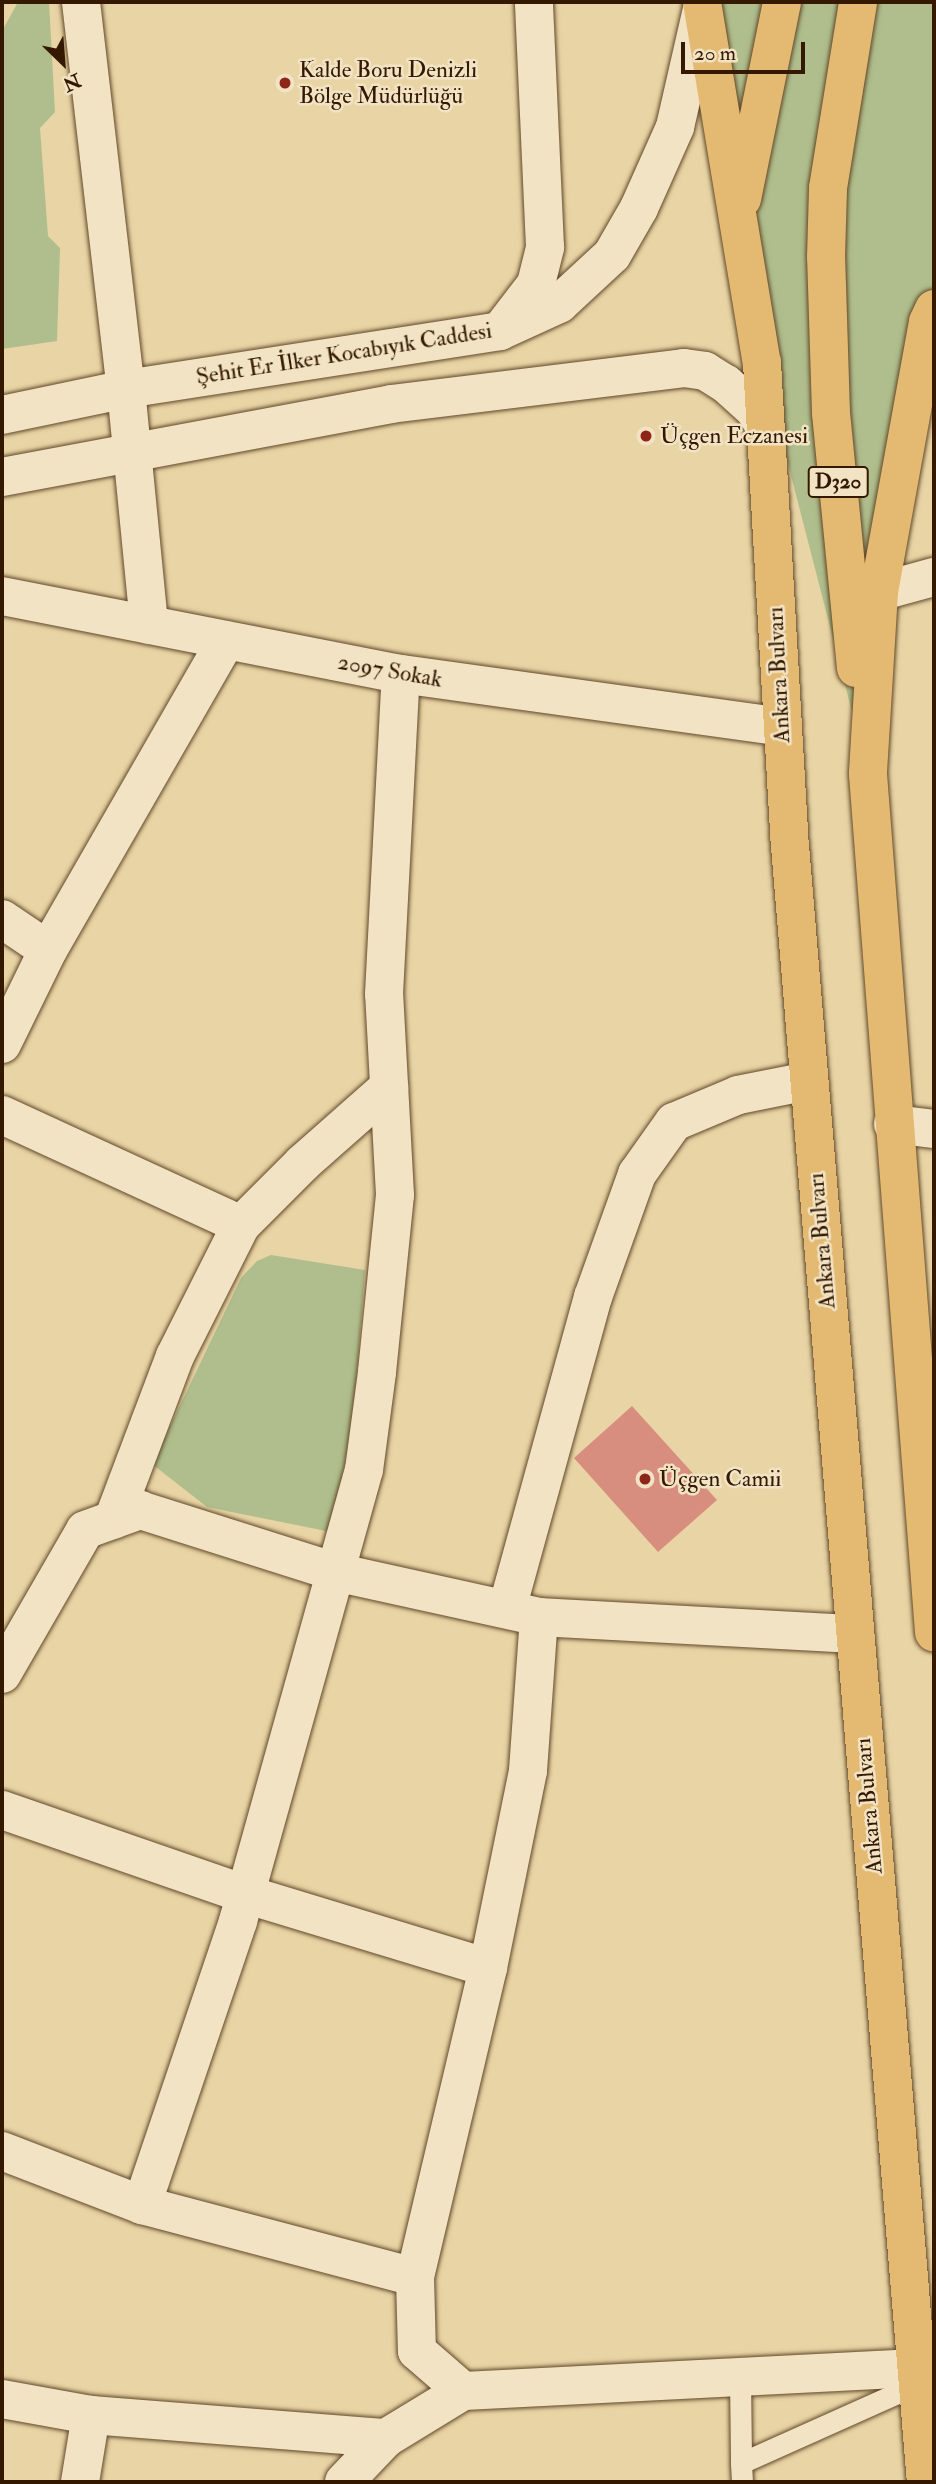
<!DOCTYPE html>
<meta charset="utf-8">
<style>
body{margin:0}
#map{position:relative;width:936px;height:2484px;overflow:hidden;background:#e9d4a5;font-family:"IM FELL Double Pica",serif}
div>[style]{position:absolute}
.green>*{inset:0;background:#afbe8c}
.building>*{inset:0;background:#d88e7f}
.roads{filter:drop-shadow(0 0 2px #614829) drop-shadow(0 0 2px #614829)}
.service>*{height:21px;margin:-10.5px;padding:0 10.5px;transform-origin:10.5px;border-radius:10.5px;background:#f1e3c4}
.minor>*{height:38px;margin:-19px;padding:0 19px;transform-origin:19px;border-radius:19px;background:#f1e3c4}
.secondary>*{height:38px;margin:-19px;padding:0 19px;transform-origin:19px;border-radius:19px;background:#f1e3c4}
.primary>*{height:38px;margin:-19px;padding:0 19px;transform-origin:19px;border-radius:19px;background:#e4ba72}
.dots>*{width:19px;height:19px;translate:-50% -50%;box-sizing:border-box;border:4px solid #f1e3c4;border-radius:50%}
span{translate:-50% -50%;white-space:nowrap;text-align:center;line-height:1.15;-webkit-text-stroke:5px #f1e3c4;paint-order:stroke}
.shield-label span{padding:2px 5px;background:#f1e3c4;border:2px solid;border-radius:5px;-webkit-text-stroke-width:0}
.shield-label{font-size:21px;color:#341900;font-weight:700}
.poi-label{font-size:23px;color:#341900}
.left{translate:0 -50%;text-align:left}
.street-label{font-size:23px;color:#341900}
.frame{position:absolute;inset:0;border:4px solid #341900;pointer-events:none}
.north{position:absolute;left:28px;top:28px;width:70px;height:70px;-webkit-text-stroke:5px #f1e3c4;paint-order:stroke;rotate:155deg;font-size:19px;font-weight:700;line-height:28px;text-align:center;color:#341900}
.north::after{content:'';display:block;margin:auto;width:24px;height:32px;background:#341900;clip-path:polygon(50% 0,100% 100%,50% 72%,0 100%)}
.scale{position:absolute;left:681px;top:42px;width:124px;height:32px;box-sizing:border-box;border:4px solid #341900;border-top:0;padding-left:9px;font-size:21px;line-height:24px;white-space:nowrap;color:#341900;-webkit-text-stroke:5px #f1e3c4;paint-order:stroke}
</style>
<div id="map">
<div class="green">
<div style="clip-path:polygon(18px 2px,49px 2px,55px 112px,40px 128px,48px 236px,60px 248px,57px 341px,2px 349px,2px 31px)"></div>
<div style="clip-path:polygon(702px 2px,934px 2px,934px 309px,868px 774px,762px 363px)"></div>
<div style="clip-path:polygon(271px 1255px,365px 1270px,353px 1423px,331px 1532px,207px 1507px,152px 1464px,241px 1278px,257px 1261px)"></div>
</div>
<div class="building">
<div style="clip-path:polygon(632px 1406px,717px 1500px,658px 1552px,574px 1458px)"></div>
</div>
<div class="roads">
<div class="service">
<div style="left:740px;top:2377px;width:86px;rotate:89.3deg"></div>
<div style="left:742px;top:2482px;width:19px;rotate:-93deg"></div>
<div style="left:741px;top:2463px;width:194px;rotate:-24.1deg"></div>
</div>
<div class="minor">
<div style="left:81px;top:2px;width:390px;rotate:83.4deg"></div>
<div style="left:126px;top:389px;width:237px;rotate:84.4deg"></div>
<div style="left:500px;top:331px;width:59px;rotate:-52.5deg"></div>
<div style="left:536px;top:284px;width:38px;rotate:-76deg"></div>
<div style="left:545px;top:247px;width:245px;rotate:-92.6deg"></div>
<div style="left:879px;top:592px;width:57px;rotate:-15.3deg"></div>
<div style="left:2px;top:596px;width:407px;rotate:11.1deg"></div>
<div style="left:401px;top:674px;width:385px;rotate:7.9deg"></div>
<div style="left:2px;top:919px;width:55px;rotate:34deg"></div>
<div style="left:2px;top:1044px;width:105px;rotate:-63.9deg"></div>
<div style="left:48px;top:950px;width:357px;rotate:-60.1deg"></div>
<div style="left:2px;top:1115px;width:263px;rotate:24.7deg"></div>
<div style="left:241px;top:1225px;width:147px;rotate:116.7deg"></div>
<div style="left:175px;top:1356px;width:175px;rotate:110.7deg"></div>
<div style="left:893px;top:1124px;width:41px;rotate:7deg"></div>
<div style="left:241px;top:1225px;width:88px;rotate:-45deg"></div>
<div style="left:303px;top:1163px;width:115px;rotate:-41.5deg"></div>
<div style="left:507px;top:1609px;width:324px;rotate:-74.6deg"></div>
<div style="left:593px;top:1297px;width:131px;rotate:-70.3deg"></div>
<div style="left:637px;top:1174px;width:64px;rotate:-54.6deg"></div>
<div style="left:674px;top:1122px;width:69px;rotate:-22.9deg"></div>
<div style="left:738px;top:1095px;width:71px;rotate:-11.3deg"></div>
<div style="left:539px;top:1617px;width:154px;rotate:94.1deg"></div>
<div style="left:528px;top:1771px;width:201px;rotate:101.5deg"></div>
<div style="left:488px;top:1968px;width:318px;rotate:103.3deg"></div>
<div style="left:415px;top:2277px;width:74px;rotate:88.5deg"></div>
<div style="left:417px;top:2351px;width:61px;rotate:41deg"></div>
<div style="left:463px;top:2391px;width:454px;rotate:-2.9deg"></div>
<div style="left:2px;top:1674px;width:166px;rotate:-60deg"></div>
<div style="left:85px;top:1530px;width:59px;rotate:-20deg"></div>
<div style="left:140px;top:1510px;width:205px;rotate:17.6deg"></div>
<div style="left:335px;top:1572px;width:209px;rotate:12.4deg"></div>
<div style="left:539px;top:1617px;width:316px;rotate:3.1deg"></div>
<div style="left:2px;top:1810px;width:257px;rotate:19.1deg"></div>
<div style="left:245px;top:1894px;width:254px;rotate:16.9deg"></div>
<div style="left:2px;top:2151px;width:150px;rotate:21.1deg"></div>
<div style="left:142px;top:2205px;width:282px;rotate:14.8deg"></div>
<div style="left:142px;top:2205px;width:300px;rotate:-71.3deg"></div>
<div style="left:238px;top:1921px;width:468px;rotate:-74.4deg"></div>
<div style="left:364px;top:1470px;width:99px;rotate:-82.4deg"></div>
<div style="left:377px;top:1372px;width:178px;rotate:-84.2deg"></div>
<div style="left:395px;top:1195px;width:201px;rotate:-93.1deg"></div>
<div style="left:384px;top:994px;width:320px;rotate:-87deg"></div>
<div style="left:2px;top:2399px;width:90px;rotate:10.2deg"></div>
<div style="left:91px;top:2415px;width:296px;rotate:4.5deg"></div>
<div style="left:80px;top:2482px;width:68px;rotate:-80.7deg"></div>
<div style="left:344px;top:2482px;width:61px;rotate:-46.3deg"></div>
<div style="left:386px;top:2438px;width:90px;rotate:-31.4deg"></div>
</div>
<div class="secondary">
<div style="left:2px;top:415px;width:127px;rotate:-11.8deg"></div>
<div style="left:126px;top:389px;width:378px;rotate:-8.8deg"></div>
<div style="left:500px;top:331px;width:65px;rotate:-24.6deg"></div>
<div style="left:559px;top:304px;width:72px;rotate:-42.8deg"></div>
<div style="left:612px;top:255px;width:54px;rotate:-60.1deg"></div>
<div style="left:639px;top:208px;width:89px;rotate:-66deg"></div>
<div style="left:675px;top:127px;width:121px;rotate:-77.1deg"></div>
<div style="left:2px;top:477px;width:396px;rotate:-10.6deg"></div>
<div style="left:391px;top:404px;width:295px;rotate:-7deg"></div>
<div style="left:684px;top:368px;width:21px;rotate:8deg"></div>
<div style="left:705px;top:371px;width:25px;rotate:32deg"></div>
<div style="left:726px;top:384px;width:38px;rotate:42deg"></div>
<div style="left:754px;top:409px;width:21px;rotate:59deg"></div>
</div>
<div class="primary">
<div style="left:702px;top:2px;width:366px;rotate:80.6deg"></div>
<div style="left:762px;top:363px;width:484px;rotate:86.7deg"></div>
<div style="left:790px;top:846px;width:1642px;rotate:85.25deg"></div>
<div style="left:742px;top:199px;width:201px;rotate:-78.5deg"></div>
<div style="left:934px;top:309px;width:14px;rotate:115deg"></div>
<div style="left:928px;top:322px;width:274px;rotate:100.3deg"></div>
<div style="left:879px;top:592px;width:182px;rotate:93.5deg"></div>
<div style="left:868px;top:774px;width:861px;rotate:85.6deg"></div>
<div style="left:856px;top:668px;width:256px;rotate:-95.6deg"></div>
<div style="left:831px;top:413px;width:156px;rotate:-91.8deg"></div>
<div style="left:826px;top:257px;width:69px;rotate:-88.3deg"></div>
<div style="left:828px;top:188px;width:188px;rotate:-80.8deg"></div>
</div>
</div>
<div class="dots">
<div style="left:285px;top:83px;background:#8f2418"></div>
<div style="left:646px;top:436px;background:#8f2418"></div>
<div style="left:645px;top:1479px;background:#8f2418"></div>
</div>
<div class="shield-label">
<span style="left:838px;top:482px">D320</span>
</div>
<div class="poi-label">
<span class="left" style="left:299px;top:83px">Kalde Boru Denizli<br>Bölge Müdürlüğü</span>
<span class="left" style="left:660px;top:436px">Üçgen Eczanesi</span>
<span class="left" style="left:659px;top:1479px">Üçgen Camii</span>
</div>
<div class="street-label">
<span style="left:344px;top:354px;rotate:-9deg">Şehit Er İlker Kocabıyık Caddesi</span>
<span style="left:390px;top:671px;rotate:10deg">2097 Sokak</span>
<span style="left:779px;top:675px;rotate:-93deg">Ankara Bulvarı</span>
<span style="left:822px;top:1241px;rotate:-95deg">Ankara Bulvarı</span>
<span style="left:869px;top:1806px;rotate:-95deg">Ankara Bulvarı</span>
</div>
<div class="frame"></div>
<div class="north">N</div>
<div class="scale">20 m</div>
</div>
